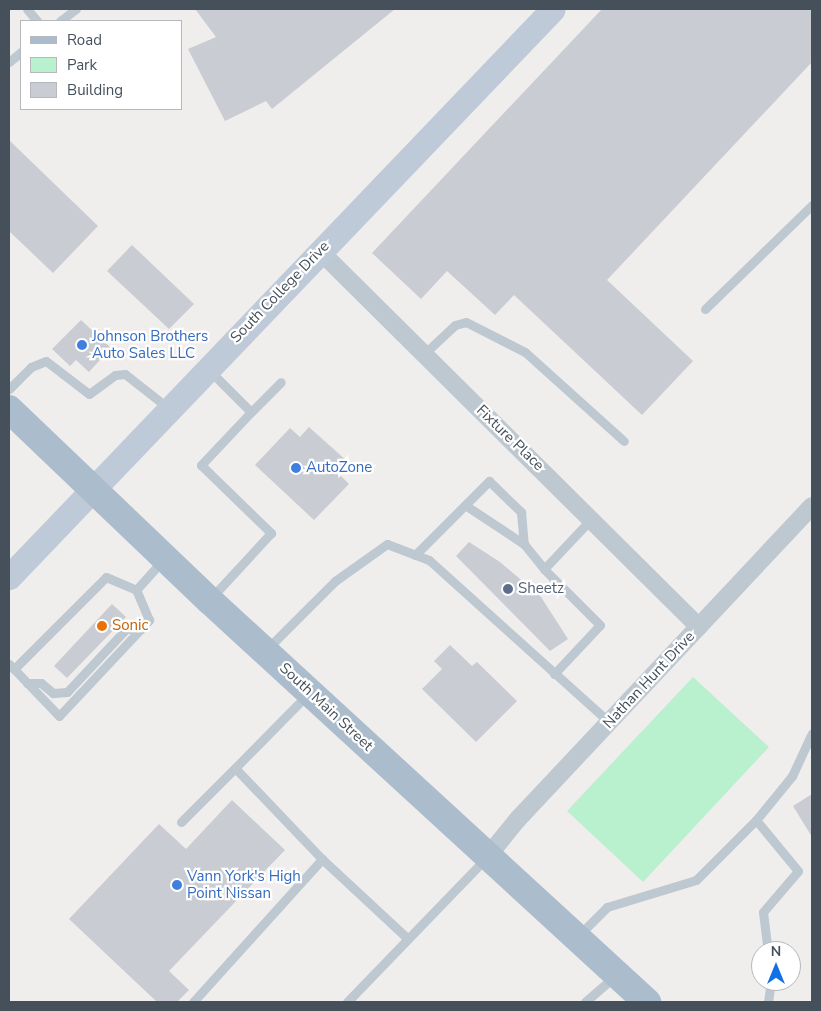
<!DOCTYPE html>
<style>
body{margin:0}
#map{position:relative;width:821px;height:1011px;overflow:hidden;background:#f0eded;font-family:"Nunito Sans",sans-serif}
div>[style]{position:absolute}
.green>*{inset:0;background:#b9f0ce}
.building>*{inset:0;background:#c9ccd2}
.service>*{height:9px;margin:-4.5px;padding:0 4.5px;transform-origin:4.5px;border-radius:4.5px;background:#bdc8d0}
.minor>*{height:18px;margin:-9px;padding:0 9px;transform-origin:9px;border-radius:9px;background:#bdc8d0}
.secondary>*{height:25px;margin:-12.5px;padding:0 12.5px;transform-origin:12.5px;border-radius:12.5px;background:#becad7}
.primary>*{height:28px;margin:-14px;padding:0 14px;transform-origin:14px;border-radius:14px;background:#abbdcd}
.dots>*{width:14px;height:14px;translate:-50% -50%;box-sizing:border-box;border:2px solid #fff;border-radius:50%}
span{translate:-50% -50%;white-space:nowrap;text-align:center;line-height:1.15;-webkit-text-stroke:4.5px #fff;paint-order:stroke}
.street-label{font-size:15px;color:#45505b}
.shop-label{font-size:15px;color:#366cbe}
.left{translate:0 -50%;text-align:left}
.service-label{font-size:15px;color:#4e5e75}
.food-label{font-size:15px;color:#c56008}
.frame{position:absolute;inset:0;border:10px solid #45505b;pointer-events:none}
.legend{position:absolute;left:20px;top:20px;width:162px;height:90px;box-sizing:border-box;background:#fff;border:1px solid #b5b9bd;margin:0;padding:6px 9px;list-style:none;font-size:15px;color:#45505b}
.legend li{display:flex;align-items:center;gap:10px;height:25px}
.legend b{width:25px;border:1px solid #b5b9bd}
.north{position:absolute;left:751px;top:941px;width:50px;height:50px;box-sizing:border-box;background:#fff;border:1px solid #b5b9bd;border-radius:50%;rotate:0deg;font-size:14px;font-weight:700;line-height:20px;text-align:center;color:#45505b}
.north::after{content:'';display:block;margin:auto;width:18px;height:22px;background:#126fe4;clip-path:polygon(50% 0,100% 100%,50% 72%,0 100%)}
</style>
<div id="map">
<div class="green">
<div style="clip-path:polygon(693px 677px,769px 747px,643px 882px,567px 811px)"></div>
</div>
<div class="building">
<div style="clip-path:polygon(195px 9px,395px 9px,272px 109px,266px 101px,225px 121px,188px 49px,216px 37px)"></div>
<div style="clip-path:polygon(602px 9px,812px 9px,812px 62px,607px 280px,693px 361px,642px 415px,514px 295px,495px 315px,447px 271px,421px 299px,372px 253px)"></div>
<div style="clip-path:polygon(9px 140px,98px 226px,53px 273px,9px 231px)"></div>
<div style="clip-path:polygon(132px 245px,194px 304px,169px 329px,107px 271px)"></div>
<div style="clip-path:polygon(81px 320px,111px 348px,89px 372px,76px 360px,70px 366px,52px 349px)"></div>
<div style="clip-path:polygon(309px 427px,348px 462px,338px 473px,349px 484px,314px 520px,255px 465px,290px 428px,300px 437px)"></div>
<div style="clip-path:polygon(469px 542px,500px 562px,541px 597px,568px 639px,550px 651px,456px 556px)"></div>
<div style="clip-path:polygon(112px 604px,126px 617px,67px 678px,54px 666px)"></div>
<div style="clip-path:polygon(450px 645px,472px 666px,477px 662px,517px 701px,476px 742px,422px 689px,442px 669px,434px 661px)"></div>
<div style="clip-path:polygon(812px 794px,812px 837px,793px 806px)"></div>
<div style="clip-path:polygon(232px 800px,285px 850px,169px 971px,189px 990px,177px 1002px,157px 1002px,69px 919px,159px 824px,186px 849px)"></div>
</div>
<div class="service">
<div style="left:27px;top:9px;width:16px;rotate:50deg"></div>
<div style="left:60px;top:21px;width:20px;rotate:-37deg"></div>
<div style="left:9px;top:62px;width:16px;rotate:-40deg"></div>
<div style="left:705px;top:309px;width:149px;rotate:-44.2deg"></div>
<div style="left:424px;top:354px;width:42px;rotate:-43.1deg"></div>
<div style="left:455px;top:325px;width:11px;rotate:-15deg"></div>
<div style="left:466px;top:322px;width:66px;rotate:27deg"></div>
<div style="left:525px;top:352px;width:133px;rotate:42deg"></div>
<div style="left:209px;top:370px;width:59px;rotate:45deg"></div>
<div style="left:251px;top:412px;width:73px;rotate:133.3deg"></div>
<div style="left:201px;top:465px;width:98px;rotate:44.2deg"></div>
<div style="left:271px;top:533px;width:90px;rotate:132.7deg"></div>
<div style="left:9px;top:389px;width:31px;rotate:-45deg"></div>
<div style="left:31px;top:367px;width:16px;rotate:-22deg"></div>
<div style="left:46px;top:361px;width:54px;rotate:37.5deg"></div>
<div style="left:89px;top:394px;width:32px;rotate:-36deg"></div>
<div style="left:115px;top:375px;width:10px;rotate:-6deg"></div>
<div style="left:125px;top:374px;width:55px;rotate:38.3deg"></div>
<div style="left:251px;top:412px;width:42px;rotate:-45deg"></div>
<div style="left:465px;top:505px;width:71px;rotate:33.5deg"></div>
<div style="left:524px;top:544px;width:32px;rotate:51deg"></div>
<div style="left:415px;top:555px;width:105px;rotate:-45deg"></div>
<div style="left:489px;top:481px;width:45px;rotate:44.1deg"></div>
<div style="left:521px;top:512px;width:32px;rotate:85deg"></div>
<div style="left:267px;top:649px;width:96px;rotate:-45deg"></div>
<div style="left:335px;top:581px;width:64px;rotate:-35.4deg"></div>
<div style="left:387px;top:544px;width:45px;rotate:20.9deg"></div>
<div style="left:429px;top:560px;width:242px;rotate:42deg"></div>
<div style="left:9px;top:664px;width:7px;rotate:45deg"></div>
<div style="left:14px;top:669px;width:130px;rotate:-45deg"></div>
<div style="left:106px;top:577px;width:33px;rotate:23deg"></div>
<div style="left:136px;top:590px;width:39px;rotate:-48deg"></div>
<div style="left:14px;top:669px;width:65px;rotate:46.2deg"></div>
<div style="left:59px;top:716px;width:132px;rotate:-46.8deg"></div>
<div style="left:149px;top:620px;width:33px;rotate:-113deg"></div>
<div style="left:554px;top:674px;width:67px;rotate:-46.8deg"></div>
<div style="left:600px;top:625px;width:79px;rotate:-135deg"></div>
<div style="left:544px;top:569px;width:70px;rotate:-46.7deg"></div>
<div style="left:27px;top:683px;width:14px"></div>
<div style="left:41px;top:683px;width:16px;rotate:40deg"></div>
<div style="left:53px;top:693px;width:14px;rotate:-4deg"></div>
<div style="left:67px;top:692px;width:86px;rotate:-46.9deg"></div>
<div style="left:126px;top:629px;width:15px"></div>
<div style="left:756px;top:820px;width:66px;rotate:50.5deg"></div>
<div style="left:798px;top:871px;width:54px;rotate:130.5deg"></div>
<div style="left:763px;top:912px;width:39px;rotate:83deg"></div>
<div style="left:181px;top:822px;width:76px;rotate:-45deg"></div>
<div style="left:322px;top:859px;width:117px;rotate:42.9deg"></div>
<div style="left:579px;top:935px;width:40px;rotate:-45deg"></div>
<div style="left:607px;top:907px;width:93px;rotate:-16.9deg"></div>
<div style="left:696px;top:880px;width:85px;rotate:-45deg"></div>
<div style="left:756px;top:820px;width:57px;rotate:-50.7deg"></div>
<div style="left:792px;top:776px;width:47px;rotate:-65.1deg"></div>
<div style="left:193px;top:1002px;width:193px;rotate:-47.9deg"></div>
<div style="left:322px;top:859px;width:126px;rotate:-133.7deg"></div>
<div style="left:235px;top:768px;width:104px;rotate:-45.4deg"></div>
<div style="left:347px;top:1002px;width:200px;rotate:-46deg"></div>
<div style="left:585px;top:1002px;width:40px;rotate:-41deg"></div>
<div style="left:768px;top:1002px;width:21px;rotate:-82deg"></div>
</div>
<div class="minor">
<div style="left:319px;top:250px;width:535px;rotate:44.77deg"></div>
<div style="left:488px;top:856px;width:48px;rotate:-51deg"></div>
<div style="left:518px;top:819px;width:429px;rotate:-46.8deg"></div>
</div>
<div class="secondary">
<div style="left:9px;top:577px;width:786px;rotate:-46.24deg"></div>
</div>
<div class="primary">
<div style="left:9px;top:409px;width:277px;rotate:43.7deg"></div>
<div style="left:209px;top:600px;width:595px;rotate:42.55deg"></div>
</div>
<div class="dots">
<div style="left:82px;top:345px;background:#3f7fe0"></div>
<div style="left:296px;top:468px;background:#3f7fe0"></div>
<div style="left:508px;top:589px;background:#5c6f8a"></div>
<div style="left:102px;top:626px;background:#e8710a"></div>
<div style="left:177px;top:885px;background:#3f7fe0"></div>
</div>
<div class="street-label">
<span style="left:280px;top:292px;rotate:-46deg">South College Drive</span>
<span style="left:510px;top:438px;rotate:44deg">Fixture Place</span>
<span style="left:649px;top:680px;rotate:-47deg">Nathan Hunt Drive</span>
<span style="left:326px;top:707px;rotate:43deg">South Main Street</span>
</div>
<div class="shop-label">
<span class="left" style="left:92px;top:345px">Johnson Brothers<br>Auto Sales LLC</span>
<span class="left" style="left:306px;top:468px">AutoZone</span>
<span class="left" style="left:187px;top:885px">Vann York's High<br>Point Nissan</span>
</div>
<div class="service-label">
<span class="left" style="left:518px;top:589px">Sheetz</span>
</div>
<div class="food-label">
<span class="left" style="left:112px;top:626px">Sonic</span>
</div>
<div class="frame"></div>
<ul class="legend">
<li><b style="height:6px;background:#abbdcd"></b>Road</li>
<li><b style="height:14px;background:#b9f0ce"></b>Park</li>
<li><b style="height:14px;background:#c9ccd2"></b>Building</li>
</ul>
<div class="north">N</div>
</div>
